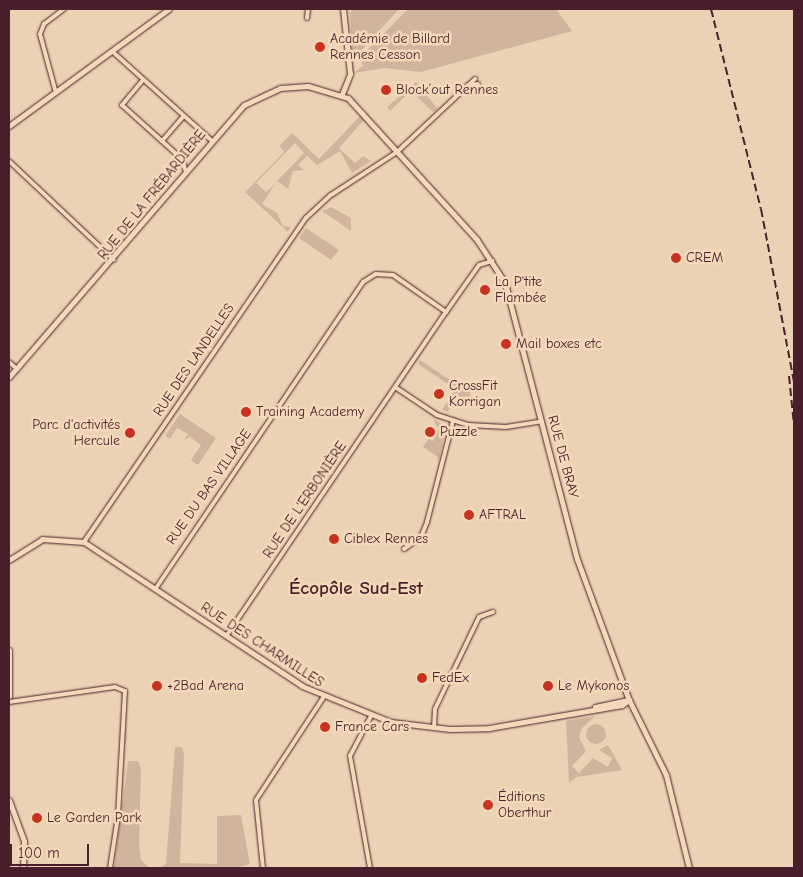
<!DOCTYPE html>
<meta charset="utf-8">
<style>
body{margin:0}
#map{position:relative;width:803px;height:877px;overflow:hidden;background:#ecd2b4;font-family:"Comic Neue",sans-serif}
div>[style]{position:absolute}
.green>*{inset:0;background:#d1b49d}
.round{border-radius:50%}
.roads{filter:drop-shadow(0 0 1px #4a1f2b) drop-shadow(0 0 1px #4a1f2b)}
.minor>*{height:4px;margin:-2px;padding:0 2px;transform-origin:2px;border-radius:2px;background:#f3d9ba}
.tertiary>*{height:5px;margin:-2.5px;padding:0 2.5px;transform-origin:2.5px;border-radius:2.5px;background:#f3d9ba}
.rail>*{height:2px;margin-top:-1px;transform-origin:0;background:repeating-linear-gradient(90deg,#4a1f2b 0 8px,transparent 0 12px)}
.dots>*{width:14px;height:14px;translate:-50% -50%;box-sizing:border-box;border:2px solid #f3d9ba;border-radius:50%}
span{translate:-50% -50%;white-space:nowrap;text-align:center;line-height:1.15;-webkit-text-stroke:5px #f3d9ba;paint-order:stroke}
.poi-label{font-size:14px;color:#4a1f2b}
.left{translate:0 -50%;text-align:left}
.right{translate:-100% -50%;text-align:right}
.street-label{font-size:14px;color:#4a1f2b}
.district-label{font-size:19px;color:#4a1f2b;font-weight:700}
.frame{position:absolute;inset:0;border:10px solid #4a1f2b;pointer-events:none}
.scale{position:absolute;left:10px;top:844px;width:79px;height:22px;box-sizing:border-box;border:2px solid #4a1f2b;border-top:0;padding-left:6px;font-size:15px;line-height:18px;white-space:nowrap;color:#4a1f2b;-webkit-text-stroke:4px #f3d9ba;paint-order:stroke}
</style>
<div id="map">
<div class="green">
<div style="clip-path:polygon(353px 9px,399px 9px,352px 61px,350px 13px)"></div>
<div style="clip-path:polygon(408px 9px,556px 9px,572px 31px,421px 72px,385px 68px,354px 73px,363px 66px,360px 57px)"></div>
<div style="clip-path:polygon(416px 82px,438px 109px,433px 112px,411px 91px,390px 111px,387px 107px)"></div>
<div style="clip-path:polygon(360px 116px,364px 120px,339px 148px,355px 163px,363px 156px,371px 161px,352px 173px,340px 151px,317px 165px,307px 156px,298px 165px,304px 170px,293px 171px,288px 189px,277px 181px,304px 153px,295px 143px,256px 183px,266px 192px,275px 184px,262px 204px,277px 213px,283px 226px,291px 227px,288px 232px,245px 192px,284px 152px,279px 146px,292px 133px,319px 159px)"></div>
<div style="clip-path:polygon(331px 207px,351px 218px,351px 231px,322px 211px)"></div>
<div style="clip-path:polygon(306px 228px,339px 250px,331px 260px,299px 238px)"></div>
<div style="clip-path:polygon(420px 360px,461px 387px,470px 388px,470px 404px,454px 400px,448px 412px,442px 410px,455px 389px,418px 364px)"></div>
<div style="clip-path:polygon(180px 414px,216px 438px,198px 465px,191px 460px,201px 445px,190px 437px,184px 440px,188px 434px,177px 428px,170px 439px,165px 436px)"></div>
<div style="clip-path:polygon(433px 419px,442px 424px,445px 430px,439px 460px,437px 461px,438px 457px,423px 447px,428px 439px,433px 441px,439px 429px)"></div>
<div style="clip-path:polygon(595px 716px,582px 728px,579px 737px,586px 751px,572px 766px,579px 773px,593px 758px,608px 767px,612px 758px,599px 750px,608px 745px,622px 770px,577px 777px,569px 783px,566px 721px)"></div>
<div class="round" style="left:586px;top:724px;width:20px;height:20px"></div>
<div style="clip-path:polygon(175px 747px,182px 747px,184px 753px,180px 863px,217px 864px,217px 816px,241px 815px,250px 864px,235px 868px,159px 868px,166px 864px)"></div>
<div style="clip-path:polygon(128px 761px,138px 761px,141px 769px,139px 843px,141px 860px,149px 868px,114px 868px)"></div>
</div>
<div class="roads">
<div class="minor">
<div style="left:307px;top:18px;width:9px;rotate:-84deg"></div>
<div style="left:113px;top:52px;width:132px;rotate:41.9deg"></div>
<div style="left:143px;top:80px;width:33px;rotate:130deg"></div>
<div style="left:122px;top:105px;width:81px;rotate:42deg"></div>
<div style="left:182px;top:159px;width:14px;rotate:73deg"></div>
<div style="left:468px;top:85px;width:10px;rotate:-6deg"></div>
<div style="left:56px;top:93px;width:61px;rotate:-105.2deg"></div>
<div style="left:40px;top:34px;width:11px;rotate:-68deg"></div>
<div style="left:44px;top:24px;width:25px;rotate:-37deg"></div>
<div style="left:162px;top:141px;width:33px;rotate:-49deg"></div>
<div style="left:9px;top:161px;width:144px;rotate:43.3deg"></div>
<div style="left:9px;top:362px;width:11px;rotate:41deg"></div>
<div style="left:395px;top:387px;width:50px;rotate:33.7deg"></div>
<div style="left:437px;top:415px;width:33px;rotate:18deg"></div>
<div style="left:468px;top:425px;width:38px;rotate:3deg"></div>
<div style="left:506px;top:427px;width:36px;rotate:-9deg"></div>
<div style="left:84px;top:542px;width:393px;rotate:-55.6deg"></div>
<div style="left:306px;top:218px;width:34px;rotate:-43deg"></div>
<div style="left:331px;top:195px;width:79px;rotate:-33.1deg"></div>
<div style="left:397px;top:152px;width:107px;rotate:-43.1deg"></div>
<div style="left:404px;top:549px;width:21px;rotate:-35deg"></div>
<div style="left:421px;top:537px;width:16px;rotate:-68deg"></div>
<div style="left:427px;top:522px;width:104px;rotate:-75.6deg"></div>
<div style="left:156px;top:588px;width:369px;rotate:-55.9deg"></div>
<div style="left:363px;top:282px;width:15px;rotate:-32deg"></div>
<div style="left:376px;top:274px;width:17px;rotate:3deg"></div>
<div style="left:393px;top:275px;width:65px;rotate:34.9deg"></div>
<div style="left:227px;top:635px;width:390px;rotate:-55.9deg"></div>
<div style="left:446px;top:312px;width:57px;rotate:-54.9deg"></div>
<div style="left:479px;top:265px;width:14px;rotate:-17deg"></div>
<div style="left:9px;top:702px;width:107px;rotate:-8.1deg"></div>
<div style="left:115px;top:687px;width:11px;rotate:22deg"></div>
<div style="left:125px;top:691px;width:125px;rotate:93.2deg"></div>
<div style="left:118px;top:816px;width:53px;rotate:98.7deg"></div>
<div style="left:434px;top:728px;width:19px;rotate:-87deg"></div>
<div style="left:435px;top:709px;width:102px;rotate:-64.4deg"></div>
<div style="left:479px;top:617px;width:15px;rotate:-20deg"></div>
<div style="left:263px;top:868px;width:68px;rotate:-95.9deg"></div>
<div style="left:256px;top:800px;width:122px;rotate:-56.7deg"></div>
<div style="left:370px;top:868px;width:114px;rotate:-100.1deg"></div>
<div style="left:350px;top:756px;width:45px;rotate:-62.3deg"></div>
</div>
<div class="tertiary">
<div style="left:342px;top:94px;width:22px;rotate:-68deg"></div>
<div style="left:350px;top:74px;width:65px;rotate:-96.1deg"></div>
<div style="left:9px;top:126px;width:198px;rotate:-36.2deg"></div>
<div style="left:9px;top:377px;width:359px;rotate:-49.2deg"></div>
<div style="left:244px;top:105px;width:40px;rotate:-25deg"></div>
<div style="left:280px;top:88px;width:28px;rotate:-4deg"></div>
<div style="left:308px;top:86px;width:42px;rotate:16.7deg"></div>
<div style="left:348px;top:98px;width:192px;rotate:47.7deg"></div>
<div style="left:477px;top:240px;width:51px;rotate:56.9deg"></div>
<div style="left:505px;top:283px;width:285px;rotate:75.4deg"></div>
<div style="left:577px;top:559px;width:150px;rotate:69.8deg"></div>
<div style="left:629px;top:700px;width:84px;rotate:63.7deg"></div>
<div style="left:666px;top:775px;width:96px;rotate:76.1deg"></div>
<div style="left:9px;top:560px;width:39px;rotate:-32deg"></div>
<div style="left:42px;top:539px;width:42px;rotate:4.1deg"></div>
<div style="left:84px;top:542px;width:261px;rotate:33.4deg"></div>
<div style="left:302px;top:686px;width:96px;rotate:22deg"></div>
<div style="left:391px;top:722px;width:59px;rotate:6.8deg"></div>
<div style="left:450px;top:729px;width:39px;rotate:-1deg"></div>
<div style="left:489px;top:728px;width:135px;rotate:-9.8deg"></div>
<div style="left:622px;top:705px;width:9px;rotate:-36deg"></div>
<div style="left:9px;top:650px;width:46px;rotate:90deg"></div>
<div style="left:595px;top:707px;width:34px;rotate:-12deg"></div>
<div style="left:9px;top:800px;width:44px;rotate:69.9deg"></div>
<div style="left:24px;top:841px;width:27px;rotate:92deg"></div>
</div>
</div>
<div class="rail">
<div style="left:711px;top:9px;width:206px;rotate:76deg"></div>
<div style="left:761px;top:209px;width:176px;rotate:79.2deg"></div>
<div style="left:789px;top:376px;width:49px;rotate:84.2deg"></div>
</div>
<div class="dots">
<div style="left:320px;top:47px;background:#c8321e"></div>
<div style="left:386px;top:90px;background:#c8321e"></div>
<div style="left:676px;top:258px;background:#c8321e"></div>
<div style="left:485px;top:290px;background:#c8321e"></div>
<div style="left:506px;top:344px;background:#c8321e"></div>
<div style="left:439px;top:394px;background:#c8321e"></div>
<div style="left:246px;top:412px;background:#c8321e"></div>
<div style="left:430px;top:432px;background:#c8321e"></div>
<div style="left:130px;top:433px;background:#c8321e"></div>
<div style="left:469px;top:515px;background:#c8321e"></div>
<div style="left:334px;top:539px;background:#c8321e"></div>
<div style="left:422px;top:678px;background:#c8321e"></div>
<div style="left:157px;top:686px;background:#c8321e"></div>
<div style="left:548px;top:686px;background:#c8321e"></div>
<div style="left:325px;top:727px;background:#c8321e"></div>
<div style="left:488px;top:805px;background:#c8321e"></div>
<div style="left:37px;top:818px;background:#c8321e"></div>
</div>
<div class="poi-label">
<span class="left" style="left:330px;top:47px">Académie de Billard<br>Rennes Cesson</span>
<span class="left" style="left:396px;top:90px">Block’out Rennes</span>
<span class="left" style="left:686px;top:258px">CREM</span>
<span class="left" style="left:495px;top:290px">La P'tite<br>Flambée</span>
<span class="left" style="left:516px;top:344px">Mail boxes etc</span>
<span class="left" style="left:449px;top:394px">CrossFit<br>Korrigan</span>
<span class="left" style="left:256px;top:412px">Training Academy</span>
<span class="right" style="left:120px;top:433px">Parc d'activités<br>Hercule</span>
<span class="left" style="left:440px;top:432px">Puzzle</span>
<span class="left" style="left:479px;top:515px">AFTRAL</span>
<span class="left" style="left:344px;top:539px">Ciblex Rennes</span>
<span class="left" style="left:432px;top:678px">FedEx</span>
<span class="left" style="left:167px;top:686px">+2Bad Arena</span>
<span class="left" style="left:558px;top:686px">Le Mykonos</span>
<span class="left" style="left:335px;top:727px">France Cars</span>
<span class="left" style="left:498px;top:805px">Éditions<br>Oberthur</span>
<span class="left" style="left:47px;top:818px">Le Garden Park</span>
</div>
<div class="street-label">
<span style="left:152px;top:195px;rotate:-51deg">RUE DE LA FRÉBARDIÈRE</span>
<span style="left:194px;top:360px;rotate:-56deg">RUE DES LANDELLES</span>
<span style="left:563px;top:457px;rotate:75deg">RUE DE BRAY</span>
<span style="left:209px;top:487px;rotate:-55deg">RUE DU BAS VILLAGE</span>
<span style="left:305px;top:500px;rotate:-56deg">RUE DE L'ERBONIÈRE</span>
<span style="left:262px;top:645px;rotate:33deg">RUE DES CHARMILLES</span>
</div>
<div class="district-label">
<span style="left:356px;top:589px">Écopôle Sud-Est</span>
</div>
<div class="frame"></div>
<div class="scale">100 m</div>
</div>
